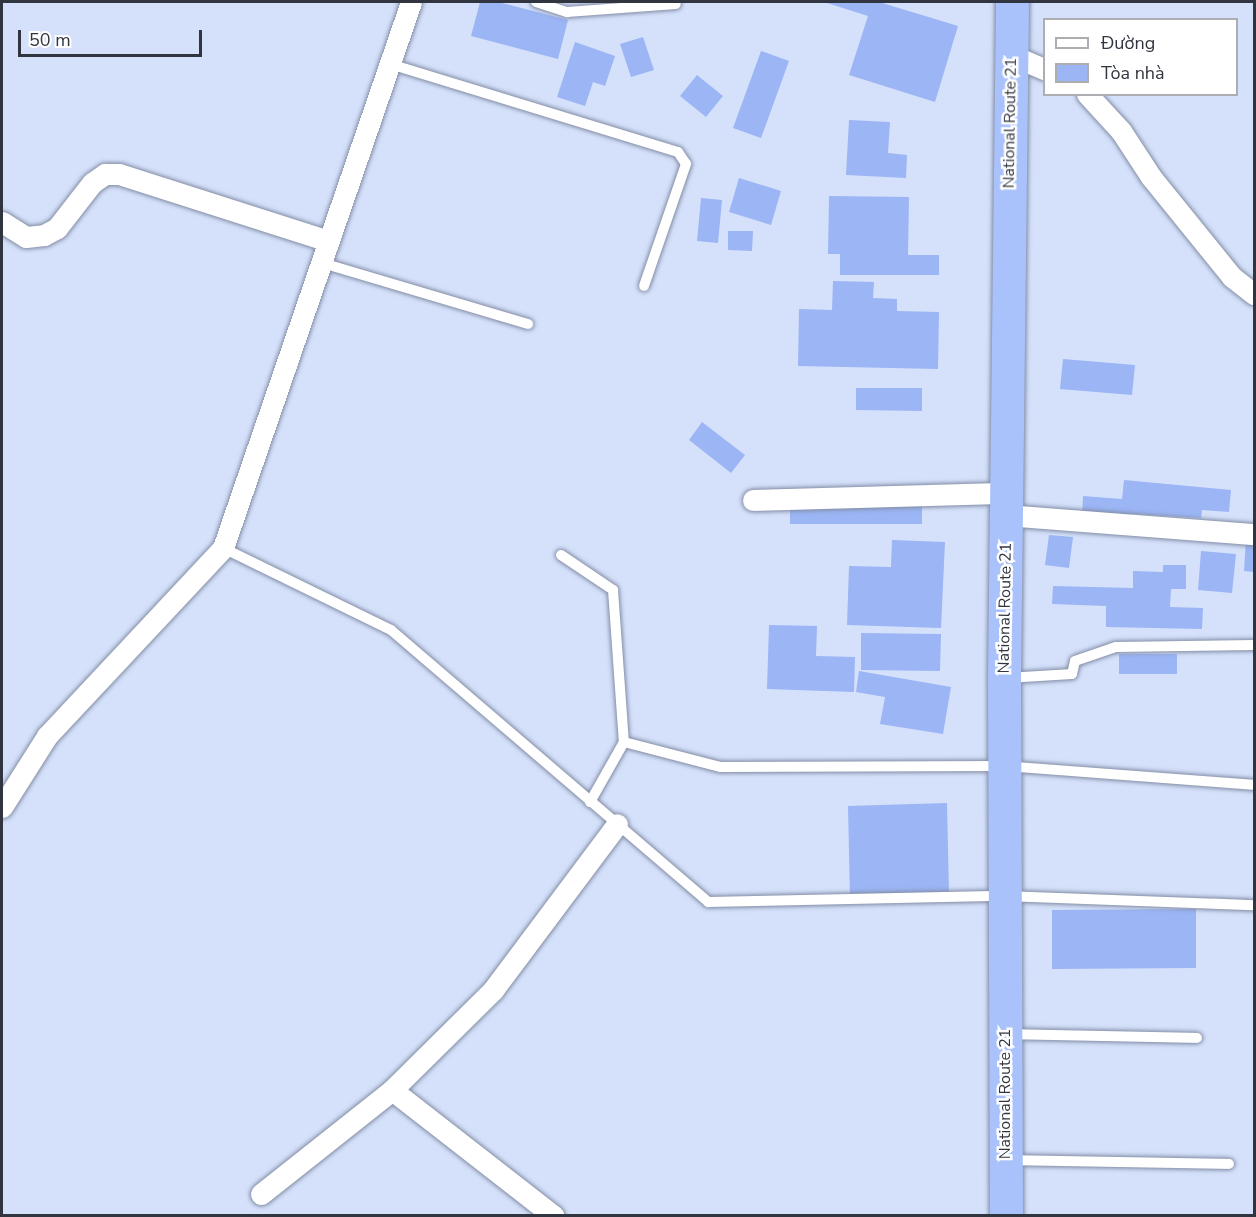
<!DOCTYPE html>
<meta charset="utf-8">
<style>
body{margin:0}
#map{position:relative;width:1256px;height:1217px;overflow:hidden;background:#d5e1fb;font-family:"Nunito Sans",sans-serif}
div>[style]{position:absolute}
.building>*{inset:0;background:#9bb5f5}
.roads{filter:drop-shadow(0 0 2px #838da5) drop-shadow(0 0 2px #838da5)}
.service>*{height:10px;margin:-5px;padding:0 5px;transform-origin:5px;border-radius:5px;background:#fff}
.minor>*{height:21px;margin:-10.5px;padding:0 10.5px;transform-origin:10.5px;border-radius:10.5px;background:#fff}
.trunk>*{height:33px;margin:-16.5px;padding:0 16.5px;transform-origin:16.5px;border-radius:16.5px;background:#aac2fb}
span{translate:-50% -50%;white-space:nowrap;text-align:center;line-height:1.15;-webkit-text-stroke:5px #fff;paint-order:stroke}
.street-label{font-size:16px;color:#31353f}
.frame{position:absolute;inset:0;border:3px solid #31353f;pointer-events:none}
.legend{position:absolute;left:1043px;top:18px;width:195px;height:78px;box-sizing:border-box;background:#fff;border:2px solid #adaeb2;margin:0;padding:8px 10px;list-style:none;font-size:18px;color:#31353f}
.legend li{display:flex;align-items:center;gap:12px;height:30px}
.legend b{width:30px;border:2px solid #adaeb2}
.scale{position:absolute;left:18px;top:30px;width:184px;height:27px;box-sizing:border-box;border:3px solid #31353f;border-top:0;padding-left:8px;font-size:18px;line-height:21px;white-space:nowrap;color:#31353f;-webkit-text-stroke:4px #fff;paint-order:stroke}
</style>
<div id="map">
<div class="building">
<div style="clip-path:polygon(480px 2px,498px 2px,568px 20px,558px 59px,471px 36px)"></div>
<div style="clip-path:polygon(824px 2px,879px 2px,958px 26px,935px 102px,849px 75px,868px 16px)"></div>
<div style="clip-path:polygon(643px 37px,654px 70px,631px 77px,620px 44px)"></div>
<div style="clip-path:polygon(575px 42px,615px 56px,605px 86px,593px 82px,585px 106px,557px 97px)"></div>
<div style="clip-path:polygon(761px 51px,789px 61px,761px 138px,733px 128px)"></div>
<div style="clip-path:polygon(697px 75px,723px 96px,706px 117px,680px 96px)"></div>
<div style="clip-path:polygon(849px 120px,890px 122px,888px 153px,907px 155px,906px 178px,846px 175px)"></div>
<div style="clip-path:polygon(739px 178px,781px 191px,771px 225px,729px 212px)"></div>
<div style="clip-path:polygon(829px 196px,909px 197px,908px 255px,939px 255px,939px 275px,840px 275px,840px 254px,828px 254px)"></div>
<div style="clip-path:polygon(701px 198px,722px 200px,718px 243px,697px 241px)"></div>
<div style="clip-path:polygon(728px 231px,753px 231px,752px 251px,728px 250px)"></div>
<div style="clip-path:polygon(833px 281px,874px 282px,873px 298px,897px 299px,897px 311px,939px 312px,938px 369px,798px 366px,799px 309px,832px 310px)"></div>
<div style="clip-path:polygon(1063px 359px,1135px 365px,1132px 395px,1060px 389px)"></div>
<div style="clip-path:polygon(856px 388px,922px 388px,922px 411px,856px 410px)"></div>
<div style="clip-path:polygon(702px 422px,745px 455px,731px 473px,689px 440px)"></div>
<div style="clip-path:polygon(1124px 480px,1231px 490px,1229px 512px,1202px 510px,1201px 518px,1132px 514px,1132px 520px,1082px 517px,1083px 496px,1122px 499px)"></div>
<div style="clip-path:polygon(790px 503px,922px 504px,922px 524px,790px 524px)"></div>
<div style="clip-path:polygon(1049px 535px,1073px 537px,1069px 568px,1045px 565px)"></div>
<div style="clip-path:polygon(1246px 539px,1254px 540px,1254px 572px,1244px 571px)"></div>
<div style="clip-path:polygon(892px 540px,945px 542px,941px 628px,847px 625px,849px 566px,891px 567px)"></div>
<div style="clip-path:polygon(1201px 551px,1236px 554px,1232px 593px,1198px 590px)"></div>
<div style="clip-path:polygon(1163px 565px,1186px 565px,1186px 589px,1171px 589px,1170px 607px,1203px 608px,1202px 629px,1106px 627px,1106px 606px,1052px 604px,1053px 586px,1133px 588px,1133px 571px,1163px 572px)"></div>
<div style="clip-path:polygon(769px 625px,817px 626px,816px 656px,855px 657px,854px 692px,767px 689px)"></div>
<div style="clip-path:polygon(861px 633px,941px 634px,940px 671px,861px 670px)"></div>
<div style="clip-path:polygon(1119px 654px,1177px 654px,1177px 674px,1119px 674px)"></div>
<div style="clip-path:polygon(859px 671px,951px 687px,943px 734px,880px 724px,885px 697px,856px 692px)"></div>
<div style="clip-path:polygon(947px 803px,949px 894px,850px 897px,848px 806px)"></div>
<div style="clip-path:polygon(1196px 909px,1196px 968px,1052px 969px,1052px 910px)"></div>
</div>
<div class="roads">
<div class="service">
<div style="left:536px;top:2px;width:33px;rotate:18deg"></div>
<div style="left:567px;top:12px;width:109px;rotate:-4.2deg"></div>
<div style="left:390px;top:64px;width:301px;rotate:17deg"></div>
<div style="left:678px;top:152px;width:14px;rotate:56deg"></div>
<div style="left:686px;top:164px;width:129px;rotate:109deg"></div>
<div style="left:322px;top:263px;width:215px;rotate:16.5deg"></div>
<div style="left:223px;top:548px;width:187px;rotate:26deg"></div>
<div style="left:391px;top:630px;width:418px;rotate:40.6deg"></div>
<div style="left:708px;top:902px;width:296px;rotate:-1.2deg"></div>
<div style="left:1004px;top:896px;width:250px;rotate:2.1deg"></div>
<div style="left:561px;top:555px;width:63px;rotate:33.9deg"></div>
<div style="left:613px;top:590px;width:152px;rotate:85.9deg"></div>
<div style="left:624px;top:742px;width:69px;rotate:119.5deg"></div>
<div style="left:1007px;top:678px;width:65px;rotate:-3.5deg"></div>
<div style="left:1072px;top:674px;width:13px;rotate:-77deg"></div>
<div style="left:1075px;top:661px;width:43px;rotate:-18.9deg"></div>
<div style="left:1116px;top:647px;width:138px;rotate:-0.8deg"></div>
<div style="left:624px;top:742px;width:100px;rotate:14.5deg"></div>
<div style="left:721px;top:767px;width:283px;rotate:-0.2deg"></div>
<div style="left:1004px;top:766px;width:251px;rotate:4.3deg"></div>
<div style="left:1008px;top:1034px;width:189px;rotate:1.2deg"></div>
<div style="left:1009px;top:1160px;width:220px;rotate:1deg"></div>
</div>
<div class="minor">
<div style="left:1011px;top:55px;width:36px;rotate:23deg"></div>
<div style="left:1087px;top:94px;width:50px;rotate:47.4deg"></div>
<div style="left:1121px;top:131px;width:55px;rotate:56.9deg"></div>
<div style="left:1151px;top:177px;width:129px;rotate:51deg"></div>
<div style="left:1232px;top:277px;width:28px;rotate:38deg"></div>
<div style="left:2px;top:222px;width:28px;rotate:32deg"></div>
<div style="left:26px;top:237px;width:18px;rotate:-6deg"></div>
<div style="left:44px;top:235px;width:15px;rotate:-28deg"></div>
<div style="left:57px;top:228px;width:57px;rotate:-52.1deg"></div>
<div style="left:92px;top:183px;width:16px;rotate:-35deg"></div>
<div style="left:105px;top:174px;width:14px"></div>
<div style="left:119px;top:174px;width:220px;rotate:17.7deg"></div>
<div style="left:753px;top:500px;width:254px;rotate:-1.6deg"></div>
<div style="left:1006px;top:515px;width:249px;rotate:4.4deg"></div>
<div style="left:2px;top:807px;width:84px;rotate:-57.6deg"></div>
<div style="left:47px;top:736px;width:258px;rotate:-46.9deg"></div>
<div style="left:223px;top:548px;width:577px;rotate:-71deg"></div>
<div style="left:392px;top:1090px;width:205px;rotate:37.9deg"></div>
<div style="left:261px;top:1194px;width:167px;rotate:-38.4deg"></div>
<div style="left:392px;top:1090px;width:142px;rotate:-44.7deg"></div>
<div style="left:493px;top:990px;width:207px;rotate:-53.2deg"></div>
</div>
<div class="trunk">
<div style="left:1006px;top:1216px;width:538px;rotate:-90.21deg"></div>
<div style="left:1004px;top:678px;width:676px;rotate:-89.32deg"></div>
</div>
</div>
<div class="street-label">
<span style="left:1010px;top:123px;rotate:-89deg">National Route 21</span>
<span style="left:1005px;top:608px;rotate:-89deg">National Route 21</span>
<span style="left:1005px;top:1094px;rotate:-90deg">National Route 21</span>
</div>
<div class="frame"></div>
<ul class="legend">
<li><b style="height:8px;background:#fff"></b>Đường</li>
<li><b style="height:16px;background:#9bb5f5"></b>Tòa nhà</li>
</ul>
<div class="scale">50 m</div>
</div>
